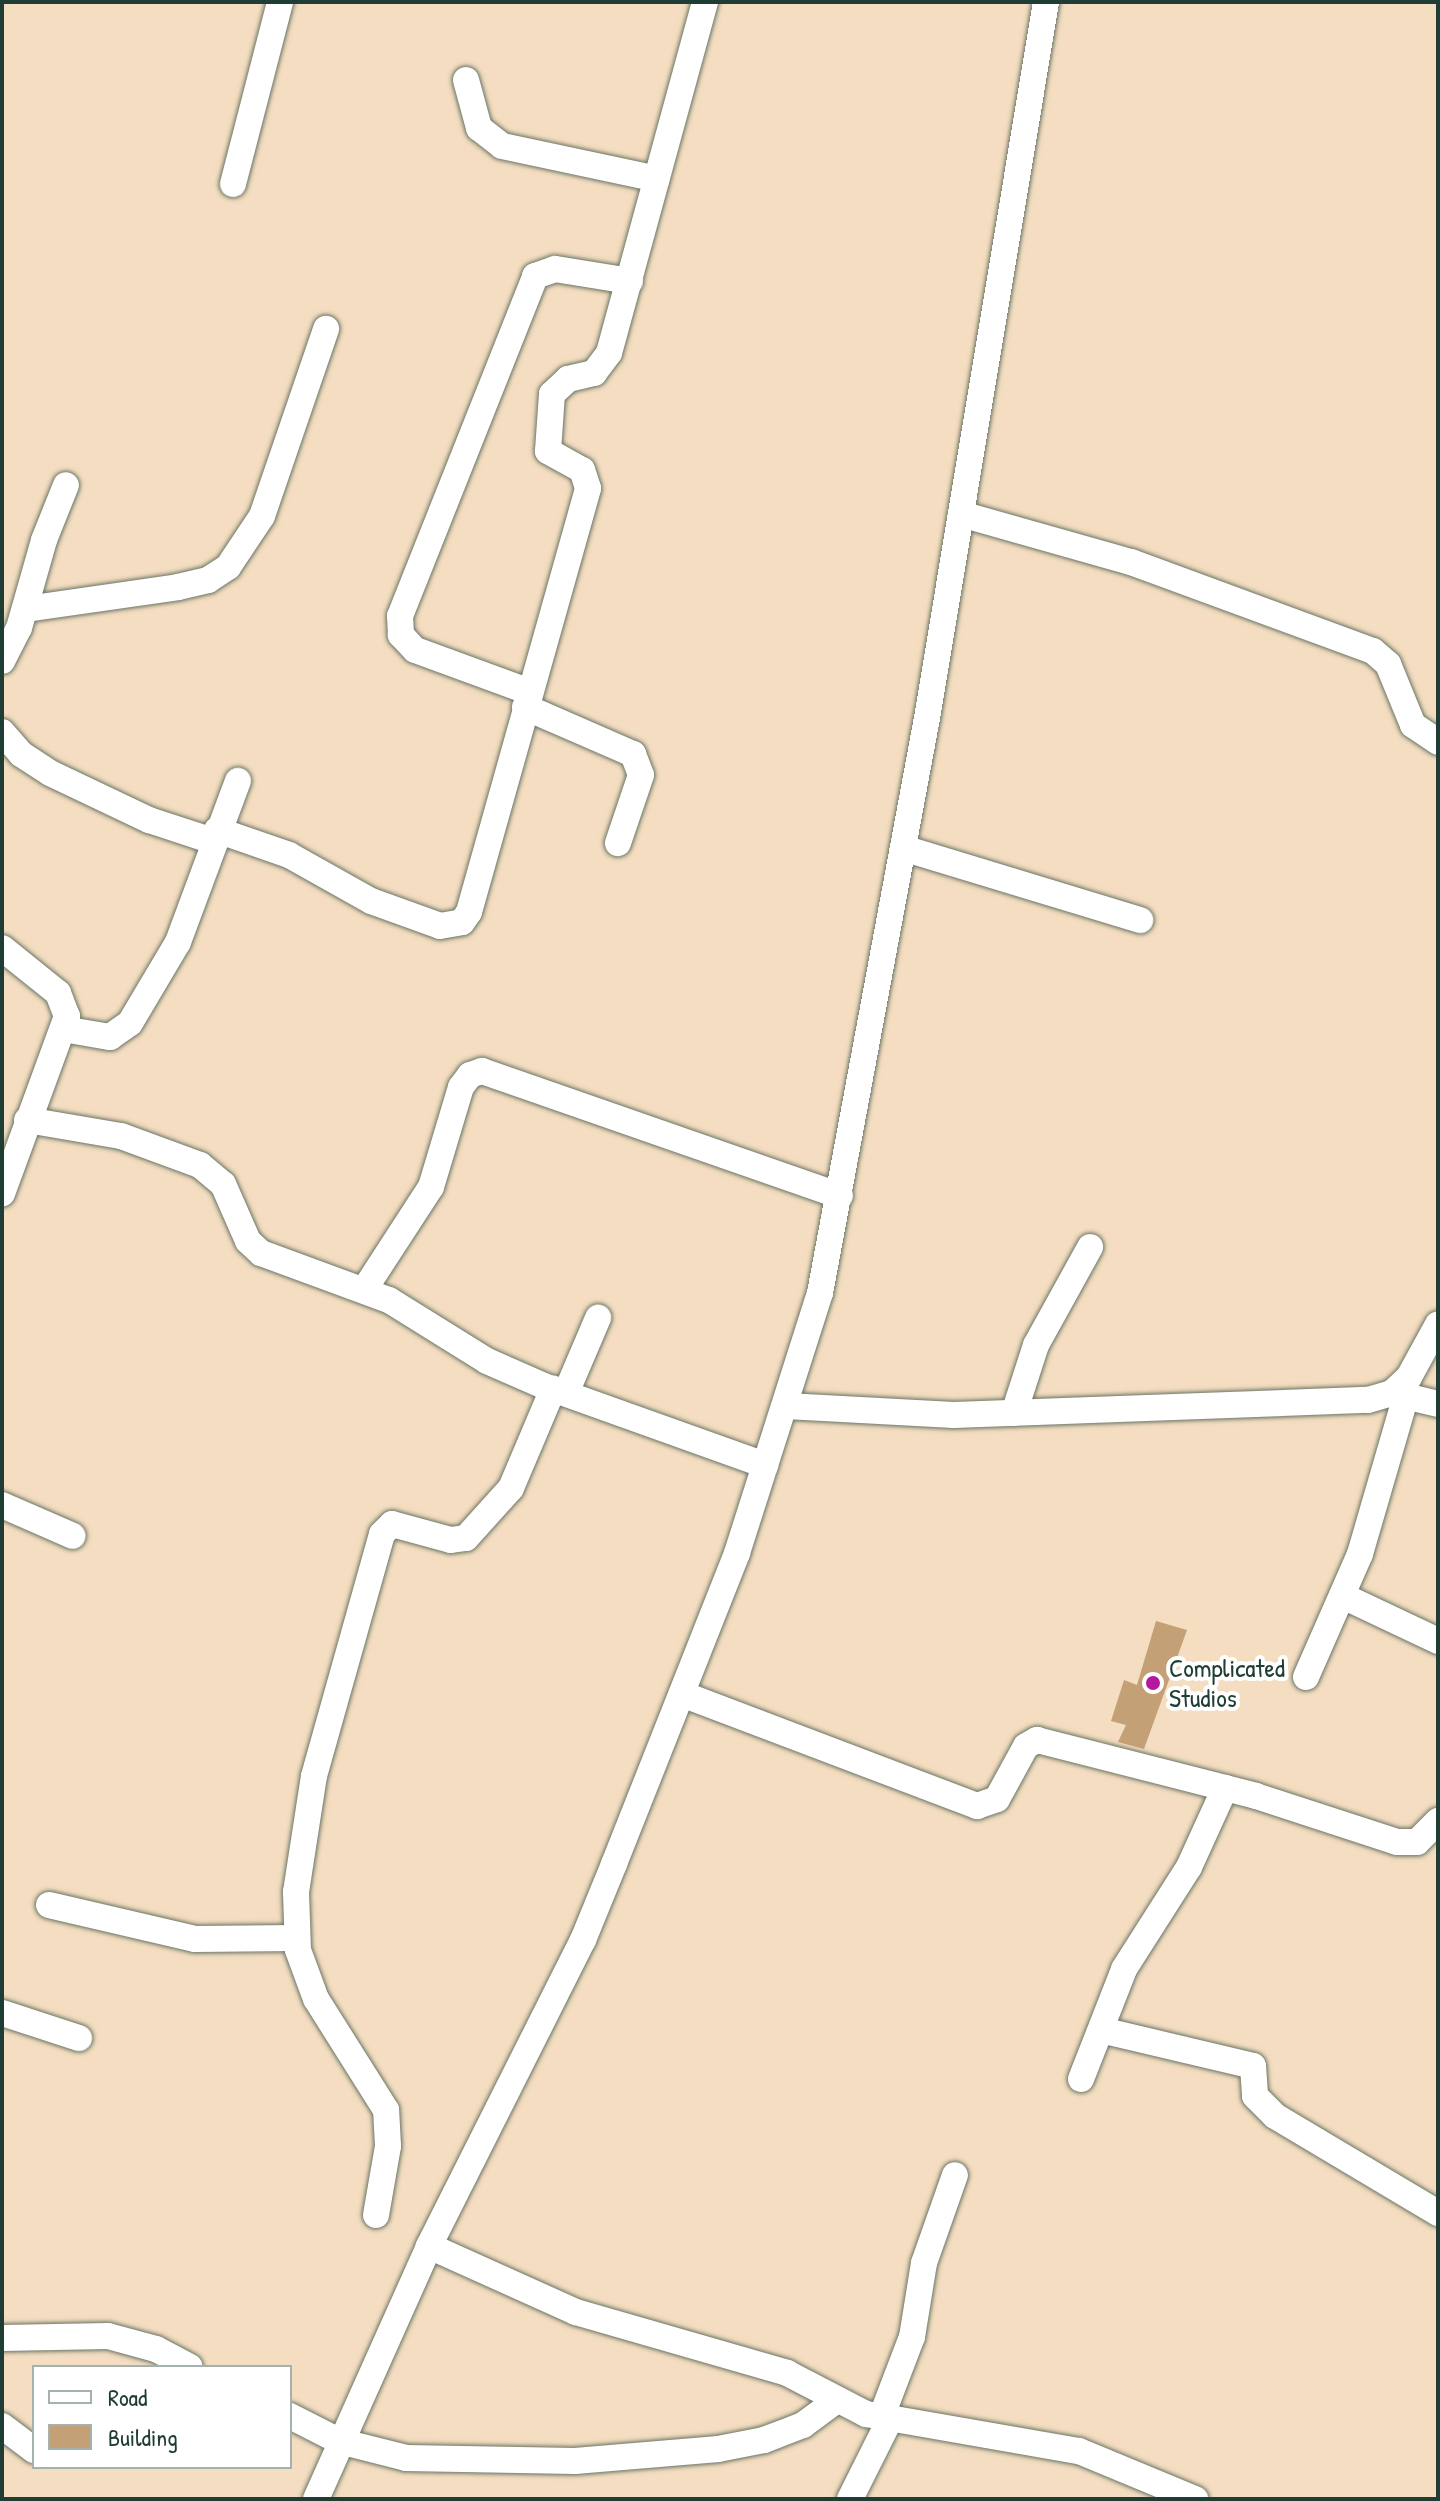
<!DOCTYPE html>
<style>
body{margin:0}
#map{position:relative;width:1440px;height:2501px;overflow:hidden;background:#f4ddc0;font-family:"Patrick Hand",sans-serif}
div>[style]{position:absolute}
.building>*{inset:0;background:#c4a077}
.roads{filter:drop-shadow(0 0 2px #6a7565) drop-shadow(0 0 2px #6a7565)}
.minor>*{height:26px;margin:-13px;padding:0 13px;transform-origin:13px;border-radius:13px;background:#fff}
.dots>*{width:22px;height:22px;translate:-50% -50%;box-sizing:border-box;border:4px solid #fff;border-radius:50%}
span{translate:-50% -50%;white-space:nowrap;text-align:center;line-height:1.15;-webkit-text-stroke:8px #fff;paint-order:stroke}
.poi-label{font-size:26px;color:#1f3d34}
.left{translate:0 -50%;text-align:left}
.frame{position:absolute;inset:0;border:4px solid #1f3d34;pointer-events:none}
.legend{position:absolute;left:32px;top:2365px;width:260px;height:104px;box-sizing:border-box;background:#fff;border:2px solid #a5b1ae;margin:0;padding:10px 14px;list-style:none;font-size:24px;color:#1f3d34}
.legend li{display:flex;align-items:center;gap:16px;height:40px}
.legend b{width:40px;border:2px solid #a5b1ae}
</style>
<div id="map">
<div class="building">
<div style="clip-path:polygon(1156px 1621px,1187px 1630px,1144px 1749px,1118px 1742px,1126px 1725px,1111px 1721px,1124px 1680px,1137px 1685px)"></div>
</div>
<div class="roads">
<div class="minor">
<div style="left:466px;top:80px;width:50px;rotate:74.8deg"></div>
<div style="left:479px;top:128px;width:29px;rotate:38deg"></div>
<div style="left:502px;top:146px;width:158px;rotate:12deg"></div>
<div style="left:233px;top:184px;width:188px;rotate:-75.5deg"></div>
<div style="left:961px;top:514px;width:177px;rotate:15.8deg"></div>
<div style="left:1131px;top:562px;width:258px;rotate:20.2deg"></div>
<div style="left:1373px;top:651px;width:20px;rotate:41deg"></div>
<div style="left:1388px;top:664px;width:66px;rotate:67.7deg"></div>
<div style="left:1413px;top:725px;width:30px;rotate:34deg"></div>
<div style="left:26px;top:609px;width:154px;rotate:-8.2deg"></div>
<div style="left:178px;top:587px;width:31px;rotate:-13deg"></div>
<div style="left:208px;top:580px;width:24px;rotate:-33deg"></div>
<div style="left:228px;top:567px;width:61px;rotate:-56.3deg"></div>
<div style="left:262px;top:516px;width:198px;rotate:-71.1deg"></div>
<div style="left:2px;top:661px;width:37px;rotate:-63deg"></div>
<div style="left:19px;top:628px;width:91px;rotate:-74.1deg"></div>
<div style="left:44px;top:540px;width:59px;rotate:-68.2deg"></div>
<div style="left:530px;top:692px;width:122px;rotate:-159.9deg"></div>
<div style="left:415px;top:650px;width:21px;rotate:-133deg"></div>
<div style="left:401px;top:635px;width:19px;rotate:-93deg"></div>
<div style="left:400px;top:616px;width:366px;rotate:-68.3deg"></div>
<div style="left:535px;top:276px;width:21px;rotate:-19deg"></div>
<div style="left:555px;top:269px;width:76px;rotate:9.1deg"></div>
<div style="left:525px;top:707px;width:118px;rotate:23.5deg"></div>
<div style="left:633px;top:754px;width:22px;rotate:69deg"></div>
<div style="left:641px;top:775px;width:72px;rotate:108.7deg"></div>
<div style="left:2px;top:732px;width:29px;rotate:49deg"></div>
<div style="left:21px;top:754px;width:35px;rotate:33deg"></div>
<div style="left:50px;top:773px;width:110px;rotate:25.4deg"></div>
<div style="left:149px;top:820px;width:67px;rotate:18.2deg"></div>
<div style="left:217px;top:830px;width:76px;rotate:19.1deg"></div>
<div style="left:289px;top:855px;width:94px;rotate:29.3deg"></div>
<div style="left:371px;top:901px;width:73px;rotate:19.9deg"></div>
<div style="left:440px;top:926px;width:22px;rotate:-10deg"></div>
<div style="left:462px;top:922px;width:12px;rotate:-55deg"></div>
<div style="left:469px;top:912px;width:440px;rotate:-74.3deg"></div>
<div style="left:588px;top:488px;width:19px;rotate:-108deg"></div>
<div style="left:582px;top:470px;width:39px;rotate:-151deg"></div>
<div style="left:548px;top:451px;width:57px;rotate:-86deg"></div>
<div style="left:552px;top:394px;width:22px;rotate:-43deg"></div>
<div style="left:568px;top:379px;width:27px;rotate:-13deg"></div>
<div style="left:594px;top:373px;width:25px;rotate:-53deg"></div>
<div style="left:609px;top:353px;width:364px;rotate:-74.7deg"></div>
<div style="left:903px;top:848px;width:248px;rotate:16.9deg"></div>
<div style="left:2px;top:948px;width:72px;rotate:38.8deg"></div>
<div style="left:58px;top:993px;width:25px;rotate:69deg"></div>
<div style="left:67px;top:1016px;width:189px;rotate:110.1deg"></div>
<div style="left:63px;top:1029px;width:48px;rotate:9.7deg"></div>
<div style="left:110px;top:1037px;width:24px;rotate:-35deg"></div>
<div style="left:130px;top:1023px;width:94px;rotate:-59.3deg"></div>
<div style="left:178px;top:942px;width:172px;rotate:-69.6deg"></div>
<div style="left:27px;top:1120px;width:95px;rotate:9.7deg"></div>
<div style="left:121px;top:1136px;width:84px;rotate:20.2deg"></div>
<div style="left:200px;top:1165px;width:30px;rotate:40deg"></div>
<div style="left:223px;top:1184px;width:62px;rotate:66.3deg"></div>
<div style="left:248px;top:1241px;width:18px;rotate:43deg"></div>
<div style="left:261px;top:1253px;width:136px;rotate:20.2deg"></div>
<div style="left:389px;top:1300px;width:115px;rotate:31.9deg"></div>
<div style="left:487px;top:1361px;width:62px;rotate:23.7deg"></div>
<div style="left:544px;top:1386px;width:235px;rotate:19.7deg"></div>
<div style="left:364px;top:1290px;width:123px;rotate:-57deg"></div>
<div style="left:431px;top:1187px;width:104px;rotate:-73.3deg"></div>
<div style="left:461px;top:1087px;width:15px;rotate:-53deg"></div>
<div style="left:470px;top:1075px;width:13px;rotate:-18deg"></div>
<div style="left:482px;top:1071px;width:379px;rotate:19.2deg"></div>
<div style="left:566px;top:1393px;width:82px;rotate:-66.9deg"></div>
<div style="left:1392px;top:1393px;width:47px;rotate:13.4deg"></div>
<div style="left:786px;top:1406px;width:168px;rotate:3.1deg"></div>
<div style="left:954px;top:1415px;width:414px;rotate:-2.1deg"></div>
<div style="left:1368px;top:1400px;width:25px;rotate:-16deg"></div>
<div style="left:1392px;top:1393px;width:23px;rotate:-43deg"></div>
<div style="left:1409px;top:1377px;width:60px;rotate:-61.3deg"></div>
<div style="left:1014px;top:1413px;width:71px;rotate:-72.1deg"></div>
<div style="left:1036px;top:1345px;width:112px;rotate:-61.1deg"></div>
<div style="left:2px;top:1505px;width:77px;rotate:23.6deg"></div>
<div style="left:1345px;top:1597px;width:103px;rotate:25.3deg"></div>
<div style="left:1306px;top:1677px;width:134px;rotate:-66.3deg"></div>
<div style="left:1360px;top:1554px;width:165px;rotate:-73.8deg"></div>
<div style="left:682px;top:1694px;width:316px;rotate:20.8deg"></div>
<div style="left:977px;top:1806px;width:21px;rotate:-19deg"></div>
<div style="left:997px;top:1799px;width:60px;rotate:-61.3deg"></div>
<div style="left:1026px;top:1746px;width:13px;rotate:-29deg"></div>
<div style="left:1037px;top:1740px;width:226px;rotate:14.3deg"></div>
<div style="left:1256px;top:1796px;width:148px;rotate:18.1deg"></div>
<div style="left:1397px;top:1842px;width:20px"></div>
<div style="left:1417px;top:1842px;width:30px;rotate:-45deg"></div>
<div style="left:49px;top:1905px;width:150px;rotate:13.1deg"></div>
<div style="left:195px;top:1939px;width:102px;rotate:-0.6deg"></div>
<div style="left:2px;top:2013px;width:81px;rotate:18deg"></div>
<div style="left:1101px;top:2030px;width:156px;rotate:13.3deg"></div>
<div style="left:1253px;top:2066px;width:30px;rotate:86deg"></div>
<div style="left:1255px;top:2096px;width:28px;rotate:45deg"></div>
<div style="left:1275px;top:2116px;width:190px;rotate:30.8deg"></div>
<div style="left:1081px;top:2079px;width:118px;rotate:-68.6deg"></div>
<div style="left:1124px;top:1969px;width:121px;rotate:-57.5deg"></div>
<div style="left:1189px;top:1867px;width:87px;rotate:-65.5deg"></div>
<div style="left:376px;top:2215px;width:70px;rotate:-80.1deg"></div>
<div style="left:388px;top:2146px;width:36px;rotate:-93deg"></div>
<div style="left:386px;top:2110px;width:131px;rotate:-122.2deg"></div>
<div style="left:316px;top:1999px;width:52px;rotate:-110.2deg"></div>
<div style="left:298px;top:1950px;width:58px;rotate:-92deg"></div>
<div style="left:296px;top:1892px;width:117px;rotate:-81.2deg"></div>
<div style="left:314px;top:1776px;width:251px;rotate:-74.3deg"></div>
<div style="left:382px;top:1534px;width:14px;rotate:-45deg"></div>
<div style="left:392px;top:1524px;width:61px;rotate:15.2deg"></div>
<div style="left:451px;top:1540px;width:15px;rotate:-8deg"></div>
<div style="left:466px;top:1538px;width:67px;rotate:-48deg"></div>
<div style="left:511px;top:1488px;width:108px;rotate:-67deg"></div>
<div style="left:429px;top:2246px;width:161px;rotate:24.2deg"></div>
<div style="left:576px;top:2312px;width:220px;rotate:16.1deg"></div>
<div style="left:787px;top:2373px;width:89px;rotate:27.4deg"></div>
<div style="left:866px;top:2414px;width:216px;rotate:9.9deg"></div>
<div style="left:1079px;top:2451px;width:126px;rotate:22.5deg"></div>
<div style="left:2px;top:2338px;width:106px;rotate:-1.1deg"></div>
<div style="left:108px;top:2336px;width:50px;rotate:15.2deg"></div>
<div style="left:156px;top:2349px;width:38px;rotate:28deg"></div>
<div style="left:290px;top:2416px;width:55px;rotate:27deg"></div>
<div style="left:339px;top:2441px;width:69px;rotate:14.2deg"></div>
<div style="left:406px;top:2458px;width:169px;rotate:1deg"></div>
<div style="left:575px;top:2461px;width:144px;rotate:-4.8deg"></div>
<div style="left:718px;top:2449px;width:47px;rotate:-11.1deg"></div>
<div style="left:764px;top:2440px;width:42px;rotate:-21deg"></div>
<div style="left:803px;top:2425px;width:42px;rotate:-36.3deg"></div>
<div style="left:881px;top:2418px;width:87px;rotate:-69.1deg"></div>
<div style="left:912px;top:2337px;width:75px;rotate:-80.8deg"></div>
<div style="left:924px;top:2263px;width:93px;rotate:-70.6deg"></div>
<div style="left:2px;top:2426px;width:40px;rotate:37deg"></div>
<div style="left:316px;top:2499px;width:277px;rotate:-65.9deg"></div>
<div style="left:429px;top:2246px;width:343px;rotate:-63.3deg"></div>
<div style="left:583px;top:1940px;width:82px;rotate:-67.8deg"></div>
<div style="left:614px;top:1864px;width:334px;rotate:-68.4deg"></div>
<div style="left:737px;top:1553px;width:273px;rotate:-72.3deg"></div>
<div style="left:820px;top:1293px;width:585px;rotate:-79.46deg"></div>
<div style="left:927px;top:718px;width:726px;rotate:-80.56deg"></div>
<div style="left:850px;top:2499px;width:87px;rotate:-63.4deg"></div>
</div>
</div>
<div class="dots">
<div style="left:1153px;top:1683px;background:#b5179e"></div>
</div>
<div class="poi-label">
<span class="left" style="left:1169px;top:1683px">Complicated<br>Studios</span>
</div>
<div class="frame"></div>
<ul class="legend">
<li><b style="height:10px;background:#fff"></b>Road</li>
<li><b style="height:22px;background:#c4a077"></b>Building</li>
</ul>
</div>
